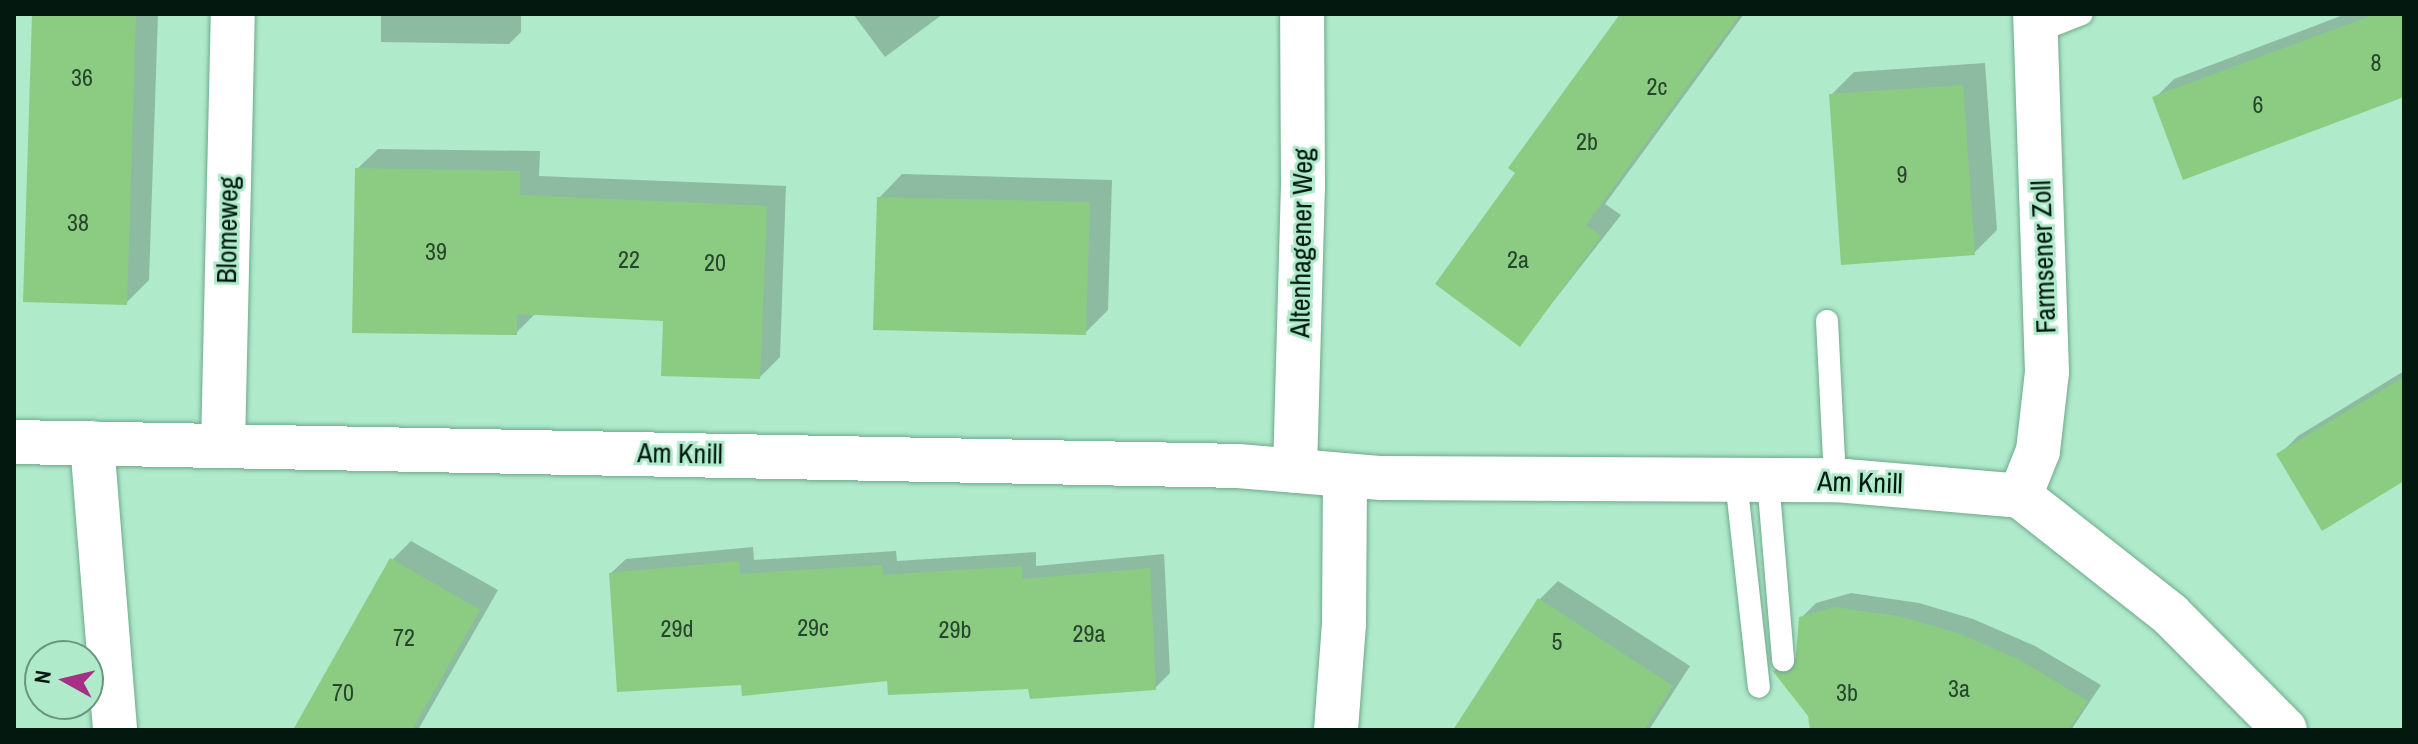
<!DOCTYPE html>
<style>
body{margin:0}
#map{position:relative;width:2418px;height:744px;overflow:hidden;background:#afeacb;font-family:"Archivo Narrow",sans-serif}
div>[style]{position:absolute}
.shadow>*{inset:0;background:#0003}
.building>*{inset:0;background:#8bcc82}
.roads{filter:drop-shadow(0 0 2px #70a98c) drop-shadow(0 0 2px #70a98c)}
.lane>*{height:22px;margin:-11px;padding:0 11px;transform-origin:11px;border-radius:11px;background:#fff}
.street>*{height:44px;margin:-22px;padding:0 22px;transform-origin:22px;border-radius:22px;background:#fff}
span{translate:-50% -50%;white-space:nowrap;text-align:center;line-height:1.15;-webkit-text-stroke:6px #afeacb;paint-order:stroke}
.number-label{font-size:24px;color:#25462c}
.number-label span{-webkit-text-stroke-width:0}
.street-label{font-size:28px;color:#03190f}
.frame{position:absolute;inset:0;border:16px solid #03190f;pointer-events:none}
.north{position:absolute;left:24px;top:640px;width:80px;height:80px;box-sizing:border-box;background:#afeacb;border:2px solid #6a9680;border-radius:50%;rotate:278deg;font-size:22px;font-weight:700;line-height:32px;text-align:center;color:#03190f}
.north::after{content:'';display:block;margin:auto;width:28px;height:36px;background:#a62e85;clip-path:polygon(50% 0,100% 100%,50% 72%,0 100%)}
</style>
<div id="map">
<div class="shadow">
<div style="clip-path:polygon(34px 14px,158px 14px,149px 280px,126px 303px)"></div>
<div style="clip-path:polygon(381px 14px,521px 14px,521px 32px,509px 44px,381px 42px)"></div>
<div style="clip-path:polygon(853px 14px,943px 14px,885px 57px)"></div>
<div style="clip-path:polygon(1622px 14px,1744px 14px,1605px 204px,1621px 215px,1520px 344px,1518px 173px)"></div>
<div style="clip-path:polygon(2346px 14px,2404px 14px,2404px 95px,2155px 98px,2174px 79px)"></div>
<div style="clip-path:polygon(1985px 63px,1997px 230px,1974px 253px,1831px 95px,1854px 72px)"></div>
<div style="clip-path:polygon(378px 149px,540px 151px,539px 176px,786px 186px,780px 357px,760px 377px,665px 319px,536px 313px,516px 333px,357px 169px)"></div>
<div style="clip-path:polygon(902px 174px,1112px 180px,1108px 310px,1085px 333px,879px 198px)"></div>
<div style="clip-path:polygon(2404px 371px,2404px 479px,2279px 455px,2298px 436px)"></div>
<div style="clip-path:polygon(411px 541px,498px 590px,418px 730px,295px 730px,392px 560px)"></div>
<div style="clip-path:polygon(753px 547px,754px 560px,896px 551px,897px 561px,1036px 552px,1036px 566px,1164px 554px,1170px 673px,1155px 688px,889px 679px,743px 683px,611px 573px,626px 559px)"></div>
<div style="clip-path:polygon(1558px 581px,1690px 666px,1649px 730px,1457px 730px,1539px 600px)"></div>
<div style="clip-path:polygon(1851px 593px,1919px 603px,1973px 619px,2035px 646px,2101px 685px,2071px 730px,1823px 730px,1775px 670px,1788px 656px,1798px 659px,1801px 618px,1816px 603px)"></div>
</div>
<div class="building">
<div style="clip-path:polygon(32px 14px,136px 14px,127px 305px,23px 302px)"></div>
<div style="clip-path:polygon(1620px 14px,1740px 14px,1586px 225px,1601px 236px,1520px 347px,1435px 284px,1515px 173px,1508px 168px)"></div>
<div style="clip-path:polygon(2376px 14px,2404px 14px,2404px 97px,2183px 180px,2152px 97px)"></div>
<div style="clip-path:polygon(1963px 85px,1975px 255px,1841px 265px,1829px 94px)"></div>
<div style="clip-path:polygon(355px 168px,520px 171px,520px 195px,767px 206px,760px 379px,661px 376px,663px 321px,517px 314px,517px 335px,352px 333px)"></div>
<div style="clip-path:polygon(877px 197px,1090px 202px,1086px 335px,873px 330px)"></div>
<div style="clip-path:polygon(2404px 377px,2404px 481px,2322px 531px,2276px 454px)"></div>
<div style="clip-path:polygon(390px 558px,480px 610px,412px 730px,293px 730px)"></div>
<div style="clip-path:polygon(739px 561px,740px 574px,882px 565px,883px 575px,1022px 566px,1022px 579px,1150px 568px,1156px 690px,1030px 699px,1028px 689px,888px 695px,887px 681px,742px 696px,741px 685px,617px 692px,609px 573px)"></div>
<div style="clip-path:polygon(1538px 598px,1673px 686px,1644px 730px,1453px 730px)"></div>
<div style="clip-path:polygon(1835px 607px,1903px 617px,1958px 633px,2020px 660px,2088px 701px,2068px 730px,1810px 730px,1808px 716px,1772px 670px,1785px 674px,1795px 667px,1799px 617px)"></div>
</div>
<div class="roads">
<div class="lane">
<div style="left:2036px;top:32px;width:49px;rotate:-21.4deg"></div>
<div style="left:1827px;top:321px;width:159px;rotate:87.1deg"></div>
<div style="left:1736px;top:480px;width:208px;rotate:83.7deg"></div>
<div style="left:1768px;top:480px;width:181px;rotate:85.2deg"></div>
</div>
<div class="street">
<div style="left:14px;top:442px;width:1224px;rotate:1.12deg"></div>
<div style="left:1238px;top:466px;width:144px;rotate:4.8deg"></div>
<div style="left:1382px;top:478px;width:453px;rotate:0.3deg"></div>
<div style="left:1835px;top:480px;width:186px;rotate:4.9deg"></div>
<div style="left:2020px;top:496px;width:191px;rotate:38.2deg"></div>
<div style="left:2170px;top:614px;width:163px;rotate:45.2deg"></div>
<div style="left:92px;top:443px;width:288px;rotate:85.4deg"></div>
<div style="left:223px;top:446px;width:432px;rotate:-88.7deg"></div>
<div style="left:1295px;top:471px;width:285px;rotate:-88.4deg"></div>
<div style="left:1303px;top:186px;width:172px;rotate:-90.3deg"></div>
<div style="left:2020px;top:496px;width:48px;rotate:-68.2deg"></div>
<div style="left:2038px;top:451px;width:80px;rotate:-83.5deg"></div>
<div style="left:2047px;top:372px;width:358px;rotate:-91.9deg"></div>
<div style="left:1336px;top:730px;width:107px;rotate:-85.7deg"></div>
<div style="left:1344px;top:623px;width:147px;rotate:-89.6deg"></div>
</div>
</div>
<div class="number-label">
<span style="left:2376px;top:63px">8</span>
<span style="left:82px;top:78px">36</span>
<span style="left:1657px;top:87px">2c</span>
<span style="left:2258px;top:105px">6</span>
<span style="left:1587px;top:142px">2b</span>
<span style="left:1902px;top:175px">9</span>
<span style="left:78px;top:223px">38</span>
<span style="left:436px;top:252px">39</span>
<span style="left:629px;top:260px">22</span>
<span style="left:1518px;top:260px">2a</span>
<span style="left:715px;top:263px">20</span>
<span style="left:813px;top:628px">29c</span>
<span style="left:677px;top:629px">29d</span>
<span style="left:955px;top:630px">29b</span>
<span style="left:1089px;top:634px">29a</span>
<span style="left:404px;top:638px">72</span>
<span style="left:1557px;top:642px">5</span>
<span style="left:1959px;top:689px">3a</span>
<span style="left:343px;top:693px">70</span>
<span style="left:1847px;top:693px">3b</span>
</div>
<div class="street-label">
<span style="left:227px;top:230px;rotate:-89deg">Blomeweg</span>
<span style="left:1301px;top:243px;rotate:-89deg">Altenhagener Weg</span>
<span style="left:2043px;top:257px;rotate:-92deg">Farmsener Zoll</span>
<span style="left:680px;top:453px;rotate:1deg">Am Knill</span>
<span style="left:1860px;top:482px;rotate:2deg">Am Knill</span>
</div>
<div class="frame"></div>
<div class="north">N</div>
</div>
